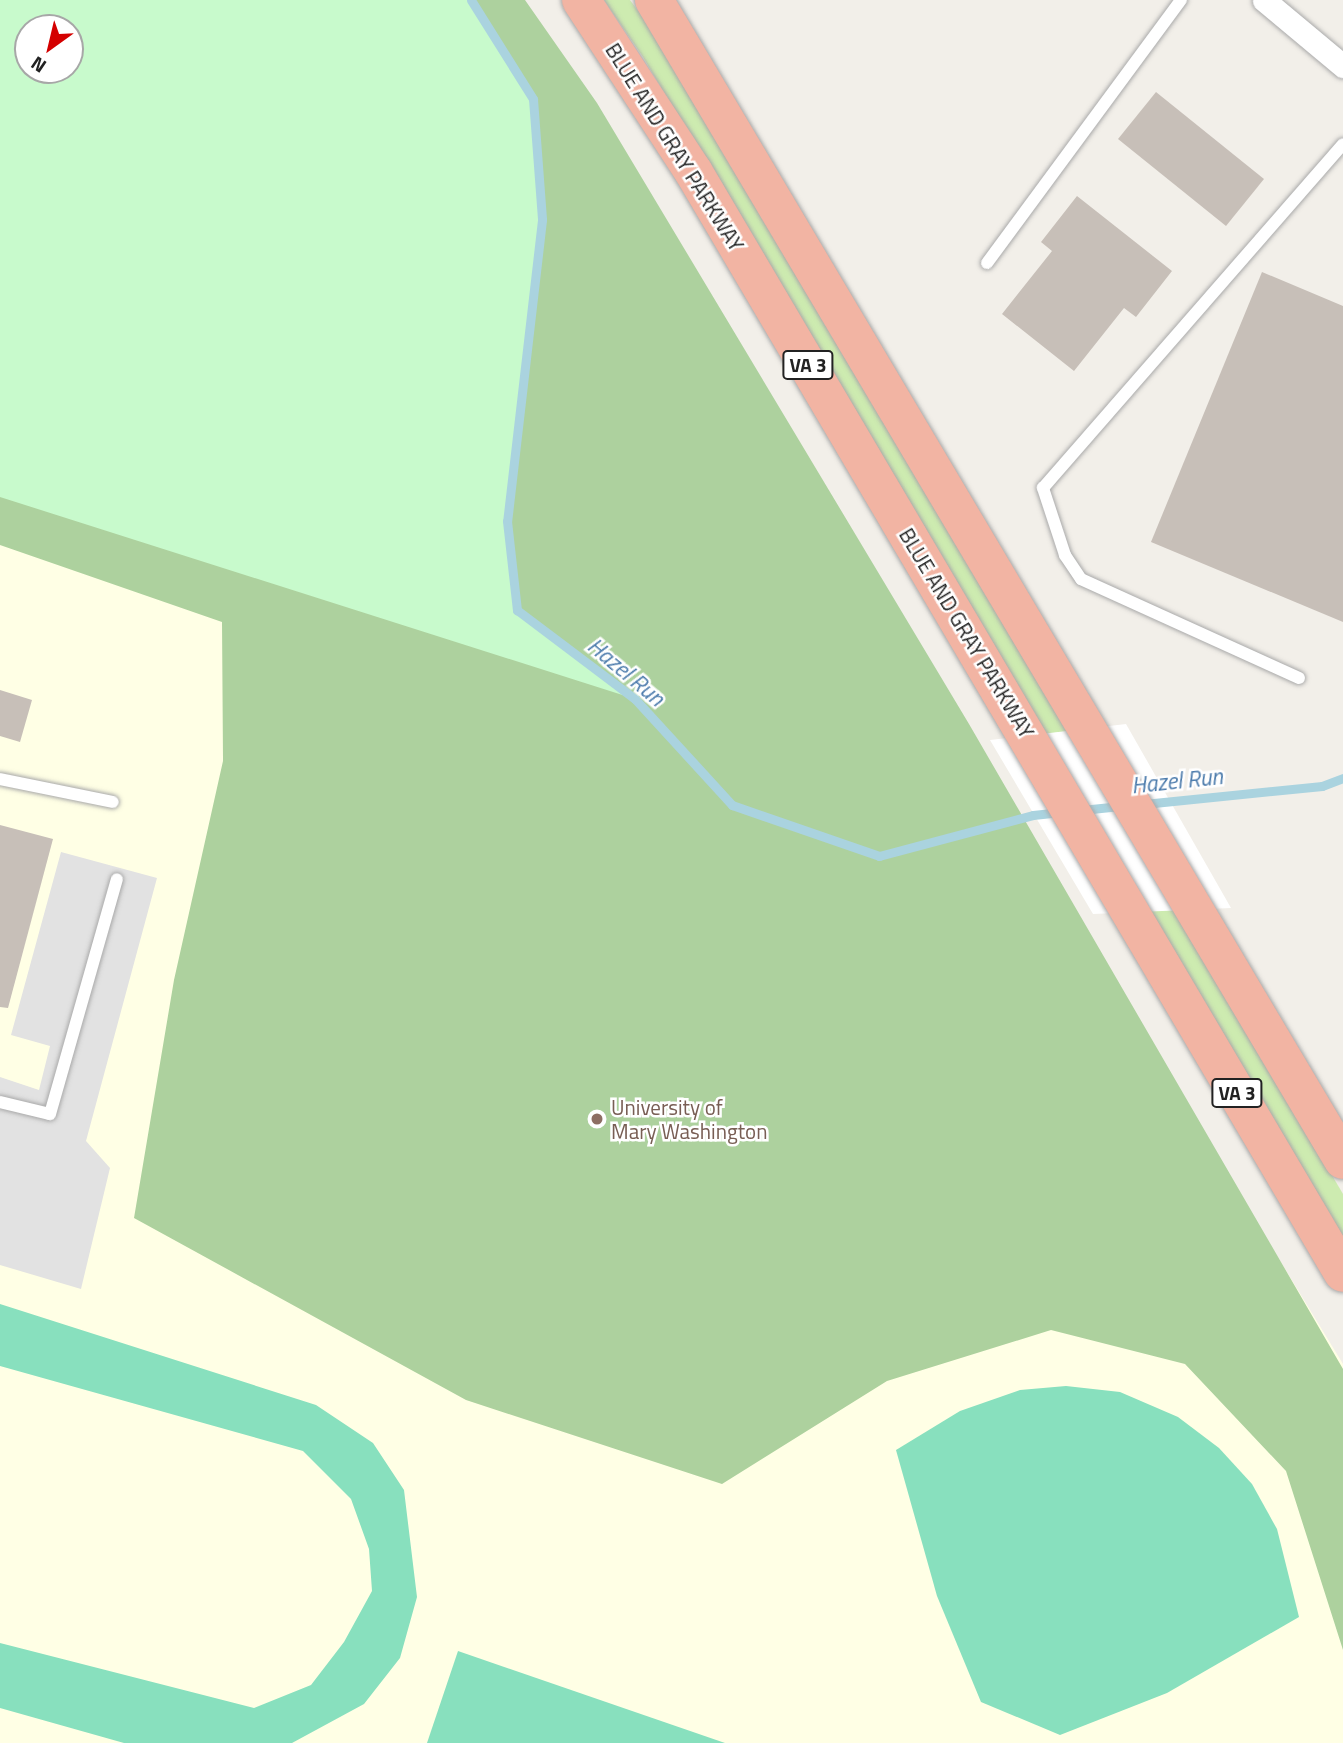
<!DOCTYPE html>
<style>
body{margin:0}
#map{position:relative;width:1343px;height:1743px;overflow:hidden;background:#f2efe9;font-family:"Titillium Web",sans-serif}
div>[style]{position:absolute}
.education>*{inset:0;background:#ffffe5}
.grass>*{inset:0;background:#cdebb0}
.forest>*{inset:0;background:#add19e}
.park>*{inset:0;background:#c8facc}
.pitch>*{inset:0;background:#88e0be}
.parking>*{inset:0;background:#e2e2e2}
.pier>*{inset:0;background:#fff}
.stream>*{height:9px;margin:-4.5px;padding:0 4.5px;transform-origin:4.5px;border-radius:4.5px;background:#aad3df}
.building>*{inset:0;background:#c7bfb8}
.roads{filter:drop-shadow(0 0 2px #a9a9a9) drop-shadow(0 0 2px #a9a9a9)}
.service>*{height:12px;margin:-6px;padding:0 6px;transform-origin:6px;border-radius:6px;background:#fff}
.minor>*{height:23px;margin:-11.5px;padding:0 11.5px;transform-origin:11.5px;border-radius:11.5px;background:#fff}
.trunk>*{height:38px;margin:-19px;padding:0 19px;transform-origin:19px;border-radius:19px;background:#f2b4a3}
.dots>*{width:19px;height:19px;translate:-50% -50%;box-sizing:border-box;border:4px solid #fff;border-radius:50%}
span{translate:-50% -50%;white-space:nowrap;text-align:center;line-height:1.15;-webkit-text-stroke:5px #fff;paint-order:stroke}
.shield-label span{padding:2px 5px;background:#fff;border:2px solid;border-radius:5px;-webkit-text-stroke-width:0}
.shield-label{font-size:19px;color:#222;font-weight:700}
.street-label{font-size:21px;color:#222}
.education-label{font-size:21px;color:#785e54}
.left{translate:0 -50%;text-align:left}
.water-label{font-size:23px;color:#4a7aab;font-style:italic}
.north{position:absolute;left:14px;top:14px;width:70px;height:70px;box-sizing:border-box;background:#fff;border:2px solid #a7a7a7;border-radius:50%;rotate:214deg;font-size:19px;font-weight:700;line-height:28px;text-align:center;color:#222}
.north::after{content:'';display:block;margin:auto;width:24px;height:32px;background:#d40000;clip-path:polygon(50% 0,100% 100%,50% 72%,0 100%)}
</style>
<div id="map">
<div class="education">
<div style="clip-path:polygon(0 497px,1044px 874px,1343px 1364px,1343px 1743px,0 1743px)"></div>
</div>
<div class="grass">
<div style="clip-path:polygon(604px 0,630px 0,644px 19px,1069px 731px,1045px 734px,643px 57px)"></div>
<div style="clip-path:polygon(1176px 910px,1343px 1194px,1343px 1238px,1150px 911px)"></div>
</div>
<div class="forest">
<div style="clip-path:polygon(evenodd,0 0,525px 0,597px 103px,969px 724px,1343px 1369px,1343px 1650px,1286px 1471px,1185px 1364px,1051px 1330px,887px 1381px,722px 1484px,466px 1400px,134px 1218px,174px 980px,223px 761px,222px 622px,0 545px,0 0,28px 28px,70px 28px,70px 70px,28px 70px,28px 28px)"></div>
</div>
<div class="park">
<div style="clip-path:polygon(evenodd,0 0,471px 0,533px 99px,542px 220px,507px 521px,517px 610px,635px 699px,0 497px,0 0,28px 28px,70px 28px,70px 70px,28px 70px,28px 28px)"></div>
</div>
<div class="pitch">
<div style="clip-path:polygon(0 1304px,316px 1405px,373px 1443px,404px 1490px,417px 1597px,400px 1658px,364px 1704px,292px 1743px,124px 1743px,0 1708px,0 1643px,254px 1708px,311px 1685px,344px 1642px,372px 1591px,369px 1549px,351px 1499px,303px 1451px,0 1366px)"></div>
<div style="clip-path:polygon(1066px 1386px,1120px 1392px,1178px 1417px,1219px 1448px,1252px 1484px,1277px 1529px,1299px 1617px,1167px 1693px,1060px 1735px,981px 1702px,937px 1596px,896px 1450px,960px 1411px,1020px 1390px)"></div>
<div style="clip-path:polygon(458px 1651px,725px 1743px,427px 1743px)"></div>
</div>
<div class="parking">
<div style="clip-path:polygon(61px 852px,157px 878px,86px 1141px,110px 1168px,81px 1289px,0 1265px,0 1077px,39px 1090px,50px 1046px,11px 1035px)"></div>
</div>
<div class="pier">
<div style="clip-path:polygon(1126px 724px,1231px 908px,1093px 914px,990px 740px)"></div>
</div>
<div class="stream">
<div style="left:471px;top:0;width:117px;rotate:57.9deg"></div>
<div style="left:533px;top:99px;width:121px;rotate:85.7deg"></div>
<div style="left:542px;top:220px;width:303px;rotate:96.6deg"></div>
<div style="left:507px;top:521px;width:90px;rotate:83.6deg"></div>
<div style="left:517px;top:610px;width:148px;rotate:37deg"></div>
<div style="left:635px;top:699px;width:144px;rotate:47.5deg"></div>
<div style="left:732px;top:805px;width:156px;rotate:19.1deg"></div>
<div style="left:879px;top:856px;width:159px;rotate:-14.9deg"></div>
<div style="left:1033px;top:815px;width:28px;rotate:-6deg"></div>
<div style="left:1144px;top:804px;width:179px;rotate:-5.8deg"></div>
<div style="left:1322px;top:786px;width:22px;rotate:-21deg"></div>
<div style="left:1082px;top:810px;width:38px;rotate:-6deg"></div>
</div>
<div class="building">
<div style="clip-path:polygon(1156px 92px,1264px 179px,1226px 226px,1118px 139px)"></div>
<div style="clip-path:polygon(1077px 196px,1172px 271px,1136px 317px,1124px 308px,1074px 371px,1002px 314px,1052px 251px,1041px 242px)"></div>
<div style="clip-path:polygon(1262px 272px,1343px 306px,1343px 622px,1151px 542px)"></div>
<div style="clip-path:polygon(0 690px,32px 700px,20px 742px,0 736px)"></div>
<div style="clip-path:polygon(0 825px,53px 839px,8px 1008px,0 1007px)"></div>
</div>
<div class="roads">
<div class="service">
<div style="left:987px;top:263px;width:327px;rotate:-53.6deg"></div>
<div style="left:1299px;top:678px;width:239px;rotate:-155.6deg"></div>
<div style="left:1081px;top:579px;width:29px;rotate:-124deg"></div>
<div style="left:1065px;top:555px;width:71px;rotate:-108.2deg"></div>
<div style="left:1043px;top:488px;width:456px;rotate:-48.9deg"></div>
<div style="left:0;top:779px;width:115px;rotate:11.5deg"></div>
<div style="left:0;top:1102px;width:51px;rotate:13.5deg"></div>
<div style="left:50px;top:1114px;width:244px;rotate:-74.1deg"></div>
</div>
<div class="minor">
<div style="left:1264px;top:0;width:103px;rotate:39.9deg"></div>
</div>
<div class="trunk">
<div style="left:581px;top:0;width:204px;rotate:56.8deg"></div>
<div style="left:693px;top:171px;width:1279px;rotate:59.47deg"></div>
<div style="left:654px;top:0;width:1349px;rotate:59.29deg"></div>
</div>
</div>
<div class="dots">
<div style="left:597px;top:1119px;background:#8d6e63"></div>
</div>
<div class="shield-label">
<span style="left:808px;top:365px">VA 3</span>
<span style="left:1237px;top:1093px">VA 3</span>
</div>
<div class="street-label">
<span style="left:675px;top:147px;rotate:58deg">BLUE AND GRAY PARKWAY</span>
<span style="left:967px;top:633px;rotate:59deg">BLUE AND GRAY PARKWAY</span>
</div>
<div class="education-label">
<span class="left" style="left:611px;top:1119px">University of<br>Mary Washington</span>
</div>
<div class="water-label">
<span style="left:626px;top:672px;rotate:40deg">Hazel Run</span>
<span style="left:1177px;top:781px;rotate:-6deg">Hazel Run</span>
</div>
<div class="north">N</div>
</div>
